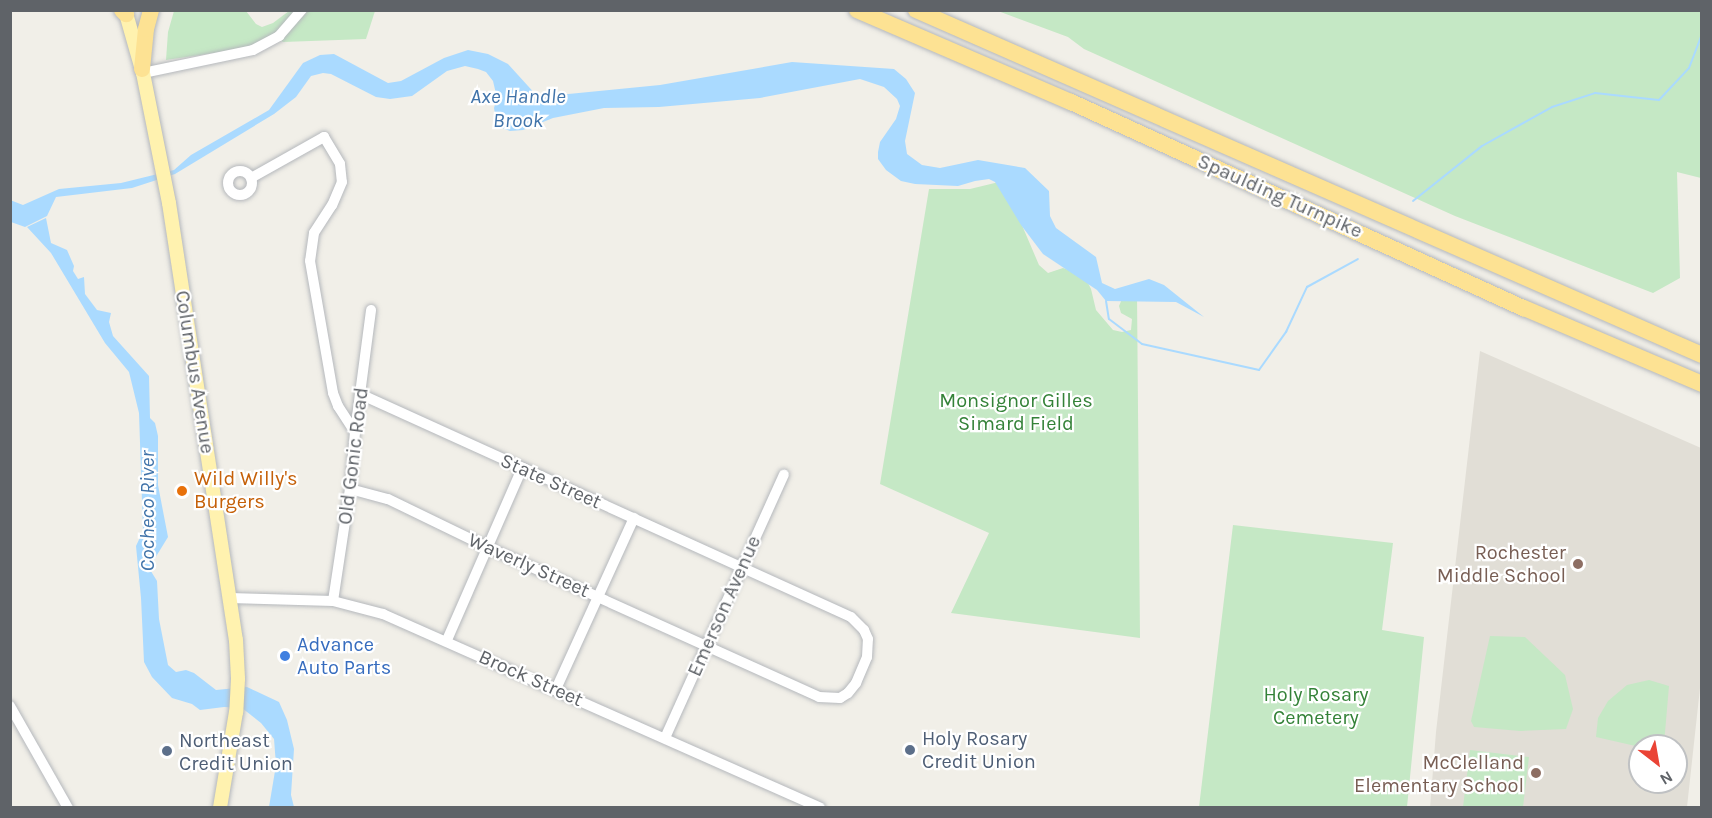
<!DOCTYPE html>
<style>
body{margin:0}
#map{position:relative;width:1712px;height:818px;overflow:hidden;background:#f1efe8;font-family:Karla,sans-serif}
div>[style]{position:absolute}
.education>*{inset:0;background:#e1ded6}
.green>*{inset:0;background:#c5e8c5}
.water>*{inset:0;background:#aadaff}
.stream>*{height:2px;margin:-1px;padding:0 1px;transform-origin:1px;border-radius:1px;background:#aadaff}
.roads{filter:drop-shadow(0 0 2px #b5b8bc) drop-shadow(0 0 2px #b5b8bc)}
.minor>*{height:10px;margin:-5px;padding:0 5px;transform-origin:5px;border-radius:5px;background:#fff}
.minor>.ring{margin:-5px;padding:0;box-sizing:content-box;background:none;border:10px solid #fff;border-radius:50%}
.major>*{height:14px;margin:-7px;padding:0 7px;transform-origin:7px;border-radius:7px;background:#fff2af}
.highway>*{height:16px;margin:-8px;padding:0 8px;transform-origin:8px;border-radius:8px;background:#fde293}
.dots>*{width:16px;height:16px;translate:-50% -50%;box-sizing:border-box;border:3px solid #fff;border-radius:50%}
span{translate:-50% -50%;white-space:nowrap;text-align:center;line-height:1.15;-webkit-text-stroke:4.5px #fff;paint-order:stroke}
.street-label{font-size:20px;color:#5f6368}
.park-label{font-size:20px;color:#348238}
.food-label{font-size:20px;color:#c56008}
.left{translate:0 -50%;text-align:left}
.education-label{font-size:20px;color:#785e54}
.right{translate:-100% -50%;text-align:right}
.shop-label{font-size:20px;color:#366cbe}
.service-label{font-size:20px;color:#4e5e75}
.water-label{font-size:21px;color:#4174aa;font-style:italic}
.frame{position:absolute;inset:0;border:12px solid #5f6368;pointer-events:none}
.north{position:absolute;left:1628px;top:734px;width:60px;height:60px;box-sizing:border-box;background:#fff;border:2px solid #bfc1c3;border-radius:50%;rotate:149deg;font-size:16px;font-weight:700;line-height:24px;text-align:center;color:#5f6368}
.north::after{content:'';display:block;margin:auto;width:21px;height:27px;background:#ea4335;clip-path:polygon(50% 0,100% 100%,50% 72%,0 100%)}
</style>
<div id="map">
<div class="education">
<div style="clip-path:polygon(evenodd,1480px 351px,1701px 448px,1701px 679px,1687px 807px,1430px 808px,1436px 732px,1480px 351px,1640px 746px,1676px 746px,1676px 782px,1640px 782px,1640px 746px)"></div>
</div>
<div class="green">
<div style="clip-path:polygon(174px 11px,246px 11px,256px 24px,262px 27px,273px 23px,289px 11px,298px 11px,275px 33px,262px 41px,241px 49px,166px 60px,168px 32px)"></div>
<div style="clip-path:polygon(308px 11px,375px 11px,366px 39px,283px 42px,280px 40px)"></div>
<div style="clip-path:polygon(998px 11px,1701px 11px,1701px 178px,1677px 172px,1680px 278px,1653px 293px,1455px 216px,1084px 49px,1068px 37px)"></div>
<div style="clip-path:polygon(1003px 181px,1039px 265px,1048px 273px,1063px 268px,1084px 275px,1091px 289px,1096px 310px,1113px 330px,1122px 332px,1131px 330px,1132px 319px,1121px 313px,1119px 306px,1122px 299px,1137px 293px,1140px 638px,951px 613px,989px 533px,880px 484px,929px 189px,970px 189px)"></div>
<div style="clip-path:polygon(1233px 525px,1393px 543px,1382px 630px,1424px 637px,1407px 807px,1199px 807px)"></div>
<div style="clip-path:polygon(1490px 636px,1525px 637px,1565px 675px,1573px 709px,1566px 729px,1520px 731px,1474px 727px,1471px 721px)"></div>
<div style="clip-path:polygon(1649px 680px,1669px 686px,1664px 744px,1640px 747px,1596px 737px,1598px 718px,1608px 701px,1627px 685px)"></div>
<div style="clip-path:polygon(1470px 750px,1529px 757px,1523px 807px,1463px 807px)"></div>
</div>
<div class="water">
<div style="clip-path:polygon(468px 50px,488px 54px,508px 64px,538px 97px,660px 85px,792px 62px,894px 69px,906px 79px,915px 93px,905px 141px,907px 154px,922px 165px,940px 168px,978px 160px,1025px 168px,1049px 191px,1050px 216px,1056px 228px,1096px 257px,1102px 283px,1115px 289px,1149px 279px,1164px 285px,1204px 317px,1176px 302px,1106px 301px,1097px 290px,1043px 254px,1021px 225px,995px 182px,989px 179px,975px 181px,958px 186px,915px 184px,901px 181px,886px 170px,878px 159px,878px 152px,880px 142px,896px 119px,900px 106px,897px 99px,884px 87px,860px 79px,760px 98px,659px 107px,604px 108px,553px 118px,523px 130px,510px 131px,497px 126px,494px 108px,497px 98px,493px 81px,486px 72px,478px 69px,465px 66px,447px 71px,412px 96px,390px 99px,376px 97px,331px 74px,323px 73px,311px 76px,296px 97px,274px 114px,175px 174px,132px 188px,56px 197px,47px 216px,25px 227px,11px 222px,10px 200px,23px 205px,59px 189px,121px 183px,174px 170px,191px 155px,269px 110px,303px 63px,320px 55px,334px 54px,388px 83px,401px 81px,444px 58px)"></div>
<div style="clip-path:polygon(46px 218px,51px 243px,67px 250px,74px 266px,73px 271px,78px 279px,84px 277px,85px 294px,97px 310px,111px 313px,109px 322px,113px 336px,149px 376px,150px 418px,155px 423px,158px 436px,158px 485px,168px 537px,149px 568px,157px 581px,159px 619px,168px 665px,176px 672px,186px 670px,194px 673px,216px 690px,247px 687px,279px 702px,287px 720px,294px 749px,291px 795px,294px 807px,269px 807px,276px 765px,274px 739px,261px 723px,242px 708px,224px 707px,200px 710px,192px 704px,172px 698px,152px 677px,144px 662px,141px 598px,136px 546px,143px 531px,139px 413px,129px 372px,105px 343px,51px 253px,27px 227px)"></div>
</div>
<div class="stream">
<div style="left:1413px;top:201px;width:88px;rotate:-38.6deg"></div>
<div style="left:1482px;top:146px;width:80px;rotate:-29.1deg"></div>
<div style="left:1552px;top:107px;width:45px;rotate:-18deg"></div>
<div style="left:1595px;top:93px;width:64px;rotate:6.2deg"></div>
<div style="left:1659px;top:100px;width:44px;rotate:-46.8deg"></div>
<div style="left:1689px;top:68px;width:36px;rotate:-69deg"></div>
<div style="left:1106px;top:301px;width:18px;rotate:81deg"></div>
<div style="left:1109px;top:319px;width:41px;rotate:37.1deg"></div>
<div style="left:1142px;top:344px;width:120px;rotate:12.5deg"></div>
<div style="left:1259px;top:370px;width:47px;rotate:-54.6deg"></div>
<div style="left:1286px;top:332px;width:50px;rotate:-65deg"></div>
<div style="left:1307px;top:287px;width:58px;rotate:-28.8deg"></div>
</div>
<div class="roads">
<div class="minor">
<div style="left:143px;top:73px;width:112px;rotate:-11.8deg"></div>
<div style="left:253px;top:50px;width:30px;rotate:-28deg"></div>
<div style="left:279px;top:36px;width:35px;rotate:-49deg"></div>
<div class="ring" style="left:228px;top:171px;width:14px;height:14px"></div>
<div style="left:251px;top:178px;width:84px;rotate:-29.3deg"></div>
<div style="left:324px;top:137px;width:31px;rotate:59deg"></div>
<div style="left:340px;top:164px;width:18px;rotate:84deg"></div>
<div style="left:342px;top:182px;width:25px;rotate:113deg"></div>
<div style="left:332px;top:205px;width:33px;rotate:123deg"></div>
<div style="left:314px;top:233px;width:28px;rotate:98deg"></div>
<div style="left:310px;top:261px;width:134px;rotate:80.1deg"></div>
<div style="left:333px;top:393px;width:14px;rotate:69deg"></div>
<div style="left:338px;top:406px;width:31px;rotate:57deg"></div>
<div style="left:350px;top:489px;width:39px;rotate:15deg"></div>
<div style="left:388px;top:499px;width:110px;rotate:25.9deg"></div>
<div style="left:487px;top:547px;width:364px;rotate:24.3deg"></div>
<div style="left:819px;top:697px;width:21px;rotate:3deg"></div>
<div style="left:840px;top:698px;width:9px;rotate:-32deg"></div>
<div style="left:848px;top:693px;width:13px;rotate:-51deg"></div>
<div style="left:856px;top:683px;width:28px;rotate:-67deg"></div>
<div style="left:867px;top:657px;width:18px;rotate:-87deg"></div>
<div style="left:868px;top:639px;width:10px;rotate:-114deg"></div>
<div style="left:864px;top:630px;width:18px;rotate:-135deg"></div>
<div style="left:851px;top:617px;width:539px;rotate:-155.57deg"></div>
<div style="left:230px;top:598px;width:103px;rotate:1.7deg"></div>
<div style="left:333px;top:601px;width:52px;rotate:14.6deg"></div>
<div style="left:383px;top:614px;width:478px;rotate:23.9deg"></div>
<div style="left:333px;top:601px;width:113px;rotate:-81.4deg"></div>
<div style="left:350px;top:489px;width:57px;rotate:-85deg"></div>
<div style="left:355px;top:432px;width:123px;rotate:-82.5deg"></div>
<div style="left:447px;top:640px;width:188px;rotate:-66.4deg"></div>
<div style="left:556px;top:689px;width:188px;rotate:-65.5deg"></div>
<div style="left:10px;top:706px;width:117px;rotate:60.4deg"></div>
<div style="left:665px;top:738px;width:289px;rotate:-65.7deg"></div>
</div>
<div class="major">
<div style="left:125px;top:10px;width:66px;rotate:74.1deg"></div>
<div style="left:143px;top:73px;width:133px;rotate:78.7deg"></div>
<div style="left:169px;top:203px;width:442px;rotate:81.3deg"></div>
<div style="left:236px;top:640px;width:39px;rotate:87deg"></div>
<div style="left:238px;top:679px;width:33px;rotate:93deg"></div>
<div style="left:236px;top:712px;width:97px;rotate:99.5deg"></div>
</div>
<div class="highway">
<div style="left:122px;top:10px;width:6px;rotate:45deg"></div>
<div style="left:857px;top:10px;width:233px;rotate:23.3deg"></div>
<div style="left:1071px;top:102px;width:498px;rotate:24.5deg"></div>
<div style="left:1524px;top:308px;width:194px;rotate:23.1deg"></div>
<div style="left:916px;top:10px;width:858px;rotate:23.7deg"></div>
<div style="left:142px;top:69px;width:40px;rotate:-84.3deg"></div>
<div style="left:146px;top:29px;width:20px;rotate:-75deg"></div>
</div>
</div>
<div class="dots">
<div style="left:182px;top:491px;background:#e8710a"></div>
<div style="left:1578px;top:564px;background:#8d6e63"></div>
<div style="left:285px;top:656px;background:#3f7fe0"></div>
<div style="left:910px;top:750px;background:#5c6f8a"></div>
<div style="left:167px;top:751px;background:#5c6f8a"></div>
<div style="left:1536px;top:773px;background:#8d6e63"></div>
</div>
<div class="street-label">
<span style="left:1280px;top:196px;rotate:24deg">Spaulding Turnpike</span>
<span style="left:195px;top:372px;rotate:81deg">Columbus Avenue</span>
<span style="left:353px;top:456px;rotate:-83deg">Old Gonic Road</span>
<span style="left:551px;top:481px;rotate:24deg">State Street</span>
<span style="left:529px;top:565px;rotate:24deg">Waverly Street</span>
<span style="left:724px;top:606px;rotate:-66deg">Emerson Avenue</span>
<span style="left:531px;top:678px;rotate:24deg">Brock Street</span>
</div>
<div class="park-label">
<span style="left:1016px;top:412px">Monsignor Gilles<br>Simard Field</span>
<span style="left:1316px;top:706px">Holy Rosary<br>Cemetery</span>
</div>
<div class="food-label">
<span class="left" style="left:194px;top:490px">Wild Willy's<br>Burgers</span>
</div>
<div class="education-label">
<span class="right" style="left:1566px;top:564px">Rochester<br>Middle School</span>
<span class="right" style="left:1524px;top:774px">McClelland<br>Elementary School</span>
</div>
<div class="shop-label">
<span class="left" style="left:297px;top:656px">Advance<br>Auto Parts</span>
</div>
<div class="service-label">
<span class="left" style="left:922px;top:750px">Holy Rosary<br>Credit Union</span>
<span class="left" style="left:179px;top:752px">Northeast<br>Credit Union</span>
</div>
<div class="water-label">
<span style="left:518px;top:108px">Axe Handle<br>Brook</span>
<span style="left:147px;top:511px;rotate:-90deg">Cocheco River</span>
</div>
<div class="frame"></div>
<div class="north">N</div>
</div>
